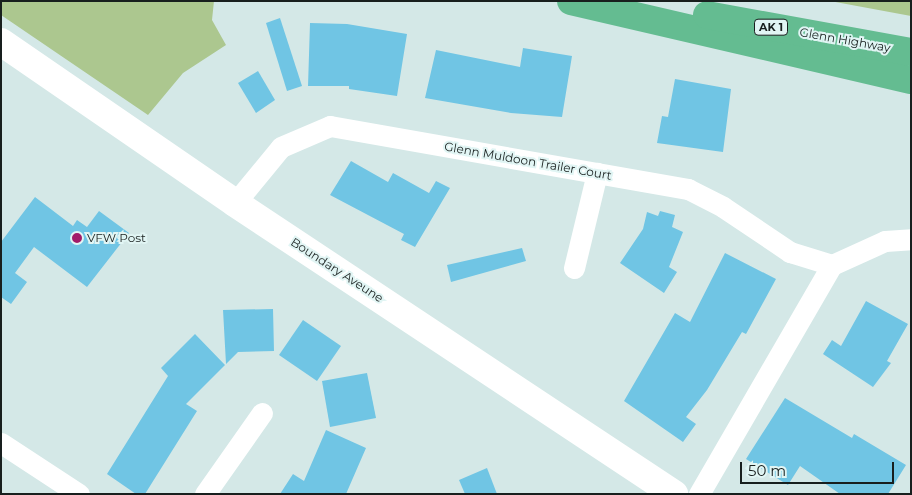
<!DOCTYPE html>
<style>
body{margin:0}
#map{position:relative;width:912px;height:495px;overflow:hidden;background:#d4e8e7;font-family:Montserrat,sans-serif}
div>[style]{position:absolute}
.green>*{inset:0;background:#acc78f}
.building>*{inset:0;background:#70c5e4}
.minor>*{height:21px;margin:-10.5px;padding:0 10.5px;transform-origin:10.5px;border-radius:10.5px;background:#fff}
.tertiary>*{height:28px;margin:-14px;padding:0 14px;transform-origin:14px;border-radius:14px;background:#fff}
.motorway>*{height:28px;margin:-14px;padding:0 14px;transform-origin:14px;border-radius:14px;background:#64bc91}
.dots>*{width:14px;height:14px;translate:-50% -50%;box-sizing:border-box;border:2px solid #e1f5f4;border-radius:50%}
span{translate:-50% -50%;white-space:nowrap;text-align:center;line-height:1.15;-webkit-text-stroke:4px #e1f5f4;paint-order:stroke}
.shield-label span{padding:1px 4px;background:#e1f5f4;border:1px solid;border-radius:4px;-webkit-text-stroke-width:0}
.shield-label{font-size:11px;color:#181f1e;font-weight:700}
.street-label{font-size:12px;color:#181f1e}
.poi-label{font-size:12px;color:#181f1e}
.left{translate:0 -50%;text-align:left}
.frame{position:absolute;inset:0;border:2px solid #181f1e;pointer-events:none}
.scale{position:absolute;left:740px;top:462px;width:154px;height:22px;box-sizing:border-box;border:2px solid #181f1e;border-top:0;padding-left:6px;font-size:15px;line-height:18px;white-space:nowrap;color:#181f1e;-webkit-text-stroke:4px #e1f5f4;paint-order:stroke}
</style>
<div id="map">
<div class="green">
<div style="clip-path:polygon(1px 1px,214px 1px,212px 20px,226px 45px,183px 73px,148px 115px,1px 15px)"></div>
<div style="clip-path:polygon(830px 1px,911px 1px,911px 16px)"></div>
</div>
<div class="building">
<div style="clip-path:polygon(280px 18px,302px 86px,287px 91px,266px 23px)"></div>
<div style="clip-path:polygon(310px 23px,347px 24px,407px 34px,397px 96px,349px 89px,349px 86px,308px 86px)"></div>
<div style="clip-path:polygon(523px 48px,572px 56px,562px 117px,511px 113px,425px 98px,436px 50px,520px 67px)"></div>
<div style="clip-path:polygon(258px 71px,275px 100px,256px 113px,238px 83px)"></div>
<div style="clip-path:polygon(675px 79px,731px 89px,723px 152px,657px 143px,662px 116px,668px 117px)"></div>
<div style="clip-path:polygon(351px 161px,388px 182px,393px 173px,429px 193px,436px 181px,450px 188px,415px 247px,401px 240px,404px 234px,330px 195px)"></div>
<div style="clip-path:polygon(35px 197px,73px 226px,77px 220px,87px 227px,99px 211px,129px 233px,87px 287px,34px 247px,15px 273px,27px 282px,11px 304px,1px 297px,1px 242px)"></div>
<div style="clip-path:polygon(660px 211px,675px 215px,672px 227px,683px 232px,669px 267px,677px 272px,664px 293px,620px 263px,643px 229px,647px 212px,658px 216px)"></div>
<div style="clip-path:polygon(522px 248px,526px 261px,451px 282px,447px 265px)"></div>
<div style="clip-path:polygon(725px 253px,776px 279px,746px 334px,742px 332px,707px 390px,686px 417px,696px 424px,683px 442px,624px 401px,675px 313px,690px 322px)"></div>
<div style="clip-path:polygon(866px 301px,908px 324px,887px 361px,891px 363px,873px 387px,823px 354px,832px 340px,841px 346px)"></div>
<div style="clip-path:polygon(273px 309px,274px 351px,238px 352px,226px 364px,223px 310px)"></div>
<div style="clip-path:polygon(303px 320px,341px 346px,317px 381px,279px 355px)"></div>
<div style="clip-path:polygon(195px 334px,225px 365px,186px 404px,197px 411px,145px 494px,136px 494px,107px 474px,168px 376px,161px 368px)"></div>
<div style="clip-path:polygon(367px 373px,376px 418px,330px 427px,322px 381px)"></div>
<div style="clip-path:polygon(785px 398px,852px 438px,854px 434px,906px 465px,888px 494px,840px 494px,800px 466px,788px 485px,746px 459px)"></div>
<div style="clip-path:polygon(326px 430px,366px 448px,346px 494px,280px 494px,293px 474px,304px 481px)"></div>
<div style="clip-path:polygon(487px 468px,497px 494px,465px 494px,459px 480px)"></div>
</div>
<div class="minor">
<div style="left:235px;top:203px;width:72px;rotate:-50.6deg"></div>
<div style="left:281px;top:147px;width:53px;rotate:-23.2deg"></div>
<div style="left:330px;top:126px;width:364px;rotate:10deg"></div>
<div style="left:688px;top:189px;width:39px;rotate:27deg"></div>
<div style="left:723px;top:207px;width:81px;rotate:33.9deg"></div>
<div style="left:790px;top:252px;width:44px;rotate:17.2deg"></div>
<div style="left:832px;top:265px;width:58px;rotate:-24.4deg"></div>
<div style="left:885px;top:241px;width:26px;rotate:-4deg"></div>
<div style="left:574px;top:268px;width:98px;rotate:-76.4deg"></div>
<div style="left:1px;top:443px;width:93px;rotate:33.2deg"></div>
<div style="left:205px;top:494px;width:99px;rotate:-54.9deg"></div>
<div style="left:699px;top:494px;width:265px;rotate:-59.9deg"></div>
</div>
<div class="tertiary">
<div style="left:1px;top:42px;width:284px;rotate:34.5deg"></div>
<div style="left:235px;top:203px;width:527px;rotate:33.54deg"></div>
</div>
<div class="motorway">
<div style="left:571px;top:1px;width:349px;rotate:13.1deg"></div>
<div style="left:707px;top:15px;width:207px;rotate:10.3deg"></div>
</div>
<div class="dots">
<div style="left:77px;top:238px;background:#a21c69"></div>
</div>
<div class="shield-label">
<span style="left:771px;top:27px">AK 1</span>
</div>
<div class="street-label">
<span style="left:845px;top:40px;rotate:10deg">Glenn Highway</span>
<span style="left:528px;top:161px;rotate:10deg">Glenn Muldoon Trailer Court</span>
<span style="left:337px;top:270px;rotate:33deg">Boundary Aveune</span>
</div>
<div class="poi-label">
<span class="left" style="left:87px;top:238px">VFW Post</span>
</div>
<div class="frame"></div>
<div class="scale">50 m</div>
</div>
